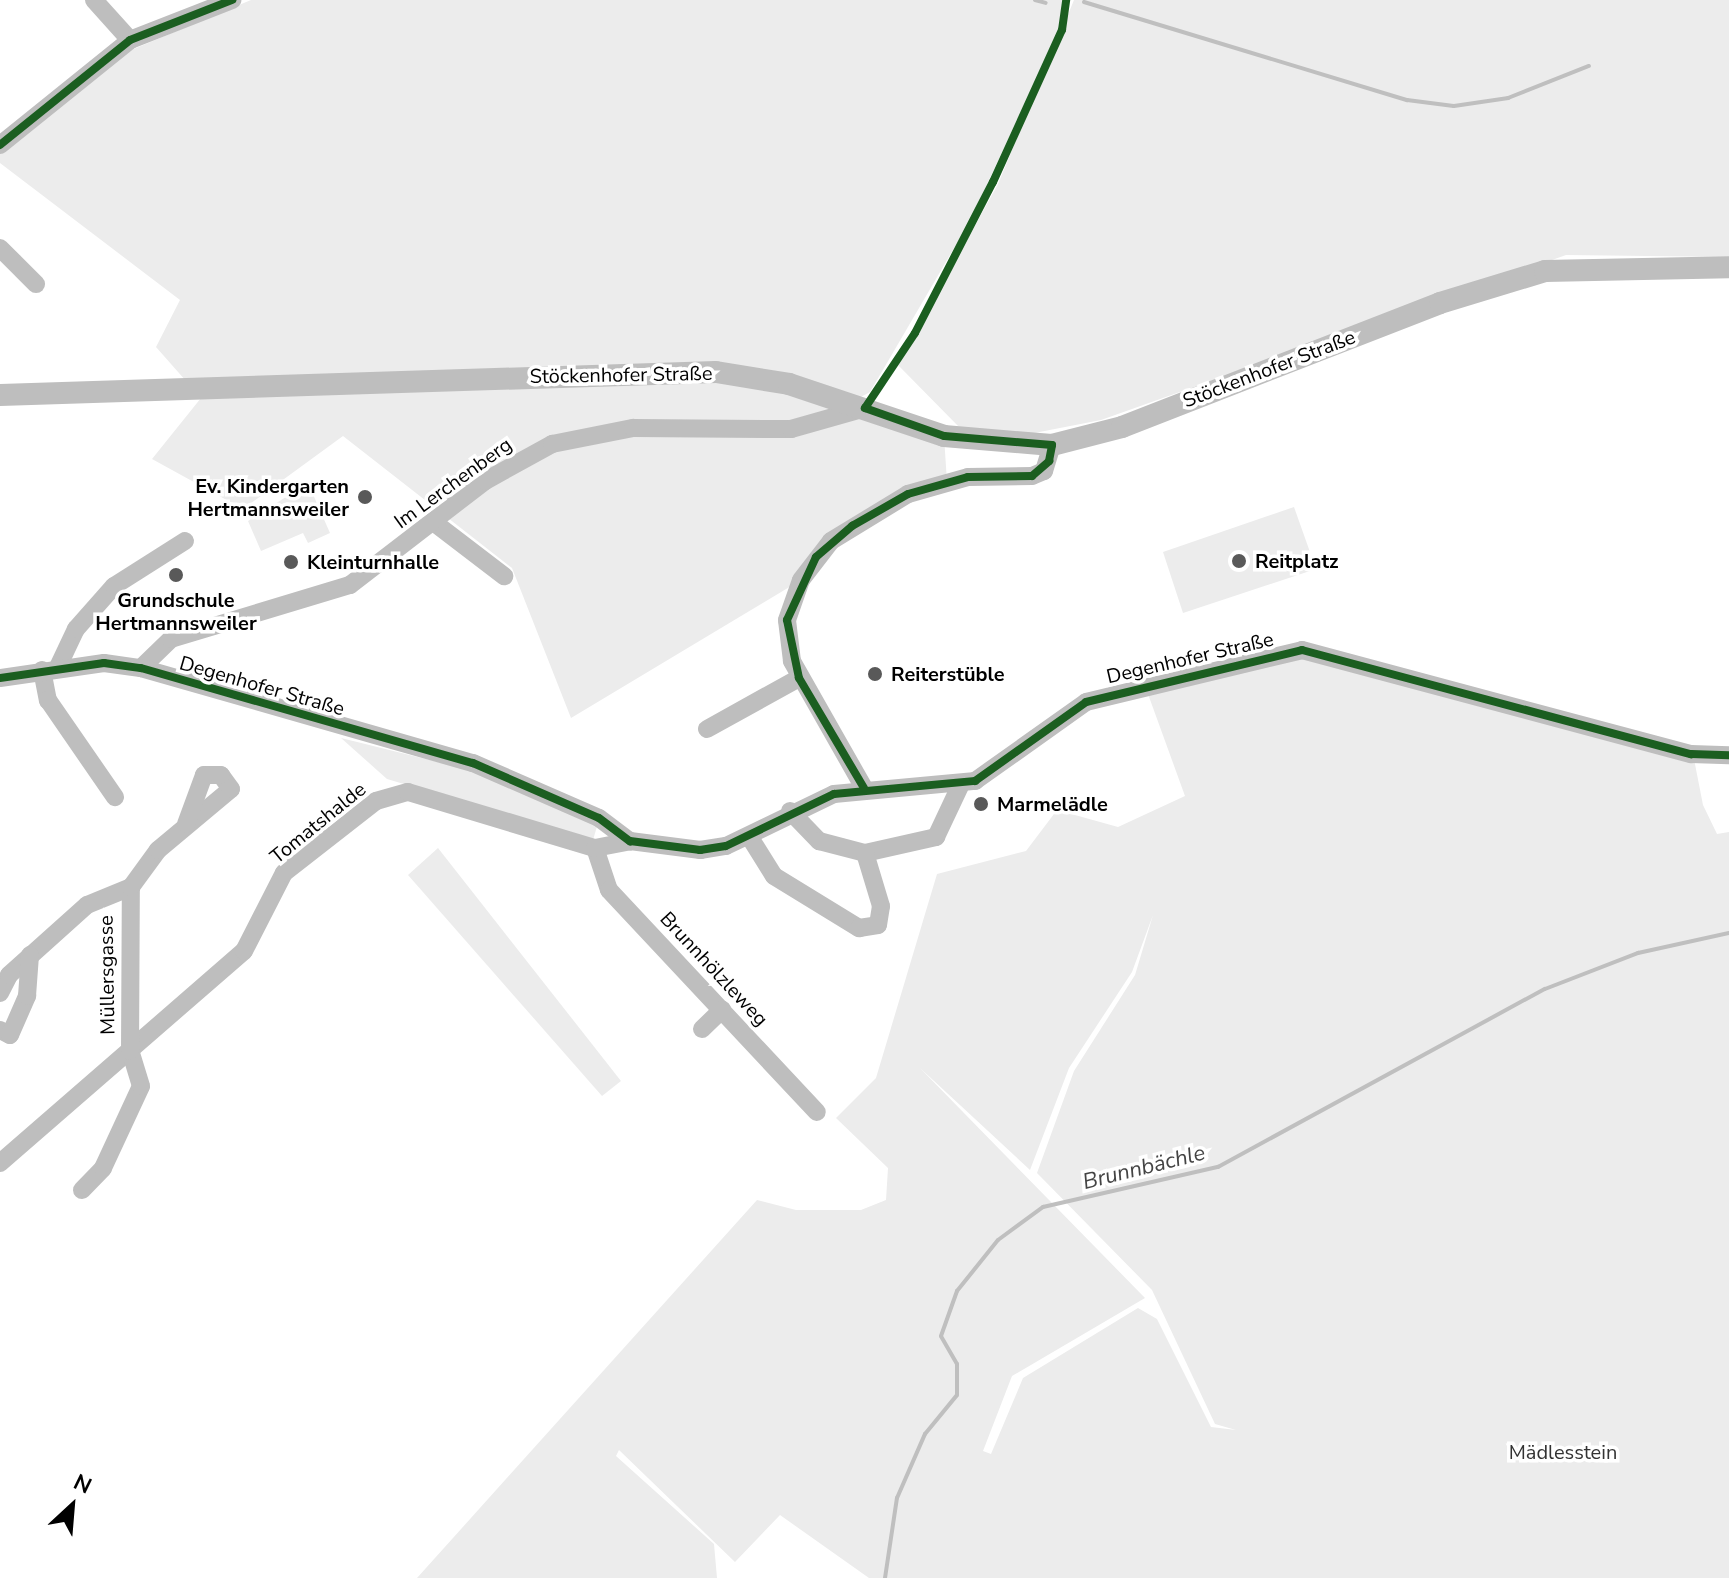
<!DOCTYPE html>
<meta charset="utf-8">
<style>
body{margin:0}
#map{position:relative;width:1729px;height:1578px;overflow:hidden;background:#fff;font-family:"Nunito Sans",sans-serif}
div>[style]{position:absolute}
.green>*{inset:0;background:#ececec}
.stream>*{height:4px;margin:-2px;padding:0 2px;transform-origin:2px;border-radius:2px;background:#bfbfbf}
.minor>*{height:18px;margin:-9px;padding:0 9px;transform-origin:9px;border-radius:9px;background:#bebebe}
.major>*{height:22px;margin:-11px;padding:0 11px;transform-origin:11px;border-radius:11px;background:#bebebe}
.cycleway>*{height:8px;margin:-4px;padding:0 4px;transform-origin:4px;border-radius:4px;background:#1b5e20}
.dots>*{width:22px;height:22px;translate:-50% -50%;box-sizing:border-box;border:4px solid #fff;border-radius:50%}
span{translate:-50% -50%;white-space:nowrap;text-align:center;line-height:1.15;-webkit-text-stroke:7px #fff;paint-order:stroke}
.street-label{font-size:20px;color:#000}
.poi-label{font-size:20px;color:#000;font-weight:700}
.right{translate:-100% -50%;text-align:right}
.left{translate:0 -50%;text-align:left}
.park-label{font-size:20px;color:#333}
.water-label{font-size:22px;color:#444;font-style:italic}
.north{position:absolute;left:32px;top:1466px;width:80px;height:80px;-webkit-text-stroke:6px #fff;paint-order:stroke;rotate:26deg;font-size:22px;font-weight:700;line-height:32px;text-align:center;color:#000}
.north::after{content:'';display:block;margin:auto;width:28px;height:36px;background:#000;clip-path:polygon(50% 0,100% 100%,50% 72%,0 100%)}
</style>
<div id="map">
<div class="green">
<div style="clip-path:polygon(251px 0,1062px 0,1059px 29px,971px 219px,870px 392px,859px 398px,716px 372px,944px 436px,947px 482px,852px 526px,801px 580px,571px 718px,512px 568px,343px 436px,243px 509px,152px 459px,201px 398px,156px 347px,180px 300px,0 163px,0 153px,129px 51px)"></div>
<div style="clip-path:polygon(1074px 0,1729px 0,1729px 257px,1566px 255px,1101px 420px,1024px 435px,960px 428px,898px 365px,998px 184px)"></div>
<div style="clip-path:polygon(308px 483px,330px 533px,308px 543px,303px 533px,261px 551px,248px 521px)"></div>
<div style="clip-path:polygon(1294px 507px,1316px 569px,1183px 613px,1163px 552px)"></div>
<div style="clip-path:polygon(evenodd,1299px 656px,1694px 759px,1703px 805px,1717px 834px,1729px 832px,1729px 1578px,869px 1578px,780px 1515px,735px 1562px,619px 1450px,616px 1456px,714px 1544px,717px 1578px,417px 1578px,757px 1200px,796px 1210px,861px 1210px,886px 1200px,888px 1168px,836px 1118px,876px 1078px,937px 874px,1026px 851px,1057px 810px,1118px 827px,1185px 796px,1144px 683px,1299px 656px,1153px 915px,1135px 975px,1074px 1071px,1037px 1173px,1152px 1290px,1215px 1424px,1236px 1430px,1211px 1427px,1157px 1319px,1138px 1308px,1023px 1378px,991px 1454px,983px 1451px,1012px 1376px,1145px 1298px,920px 1068px,1030px 1170px,1069px 1068px,1132px 972px,1153px 915px)"></div>
<div style="clip-path:polygon(341px 738px,470px 770px,598px 823px,593px 840px,387px 779px)"></div>
<div style="clip-path:polygon(438px 848px,621px 1081px,602px 1096px,408px 875px)"></div>
</div>
<div class="stream">
<div style="left:1035px;top:0;width:11px;rotate:15deg"></div>
<div style="left:1084px;top:2px;width:338px;rotate:16.9deg"></div>
<div style="left:1407px;top:100px;width:47px;rotate:7.3deg"></div>
<div style="left:1454px;top:106px;width:55px;rotate:-8.4deg"></div>
<div style="left:1508px;top:98px;width:87px;rotate:-21.6deg"></div>
<div style="left:885px;top:1578px;width:81px;rotate:-81.5deg"></div>
<div style="left:897px;top:1498px;width:70px;rotate:-66.4deg"></div>
<div style="left:925px;top:1434px;width:50px;rotate:-50.6deg"></div>
<div style="left:957px;top:1395px;width:31px;rotate:-90deg"></div>
<div style="left:957px;top:1364px;width:32px;rotate:-120deg"></div>
<div style="left:941px;top:1336px;width:48px;rotate:-70.4deg"></div>
<div style="left:957px;top:1291px;width:65px;rotate:-51.2deg"></div>
<div style="left:998px;top:1240px;width:56px;rotate:-36.3deg"></div>
<div style="left:1043px;top:1207px;width:180px;rotate:-12.9deg"></div>
<div style="left:1218px;top:1167px;width:372px;rotate:-28.6deg"></div>
<div style="left:1545px;top:989px;width:100px;rotate:-21.2deg"></div>
<div style="left:1638px;top:953px;width:93px;rotate:-12.4deg"></div>
</div>
<div class="minor">
<div style="left:94px;top:0;width:54px;rotate:48deg"></div>
<div style="left:0;top:145px;width:167px;rotate:-38.9deg"></div>
<div style="left:130px;top:40px;width:110px;rotate:-21.4deg"></div>
<div style="left:0;top:248px;width:51px;rotate:45deg"></div>
<div style="left:436px;top:524px;width:86px;rotate:37.4deg"></div>
<div style="left:58px;top:667px;width:42px;rotate:-64.7deg"></div>
<div style="left:76px;top:629px;width:57px;rotate:-48.5deg"></div>
<div style="left:114px;top:586px;width:84px;rotate:-32.4deg"></div>
<div style="left:141px;top:668px;width:42px;rotate:-44deg"></div>
<div style="left:171px;top:639px;width:187px;rotate:-16.8deg"></div>
<div style="left:350px;top:585px;width:170px;rotate:-37.6deg"></div>
<div style="left:485px;top:481px;width:77px;rotate:-28.9deg"></div>
<div style="left:552px;top:444px;width:83px;rotate:-11.2deg"></div>
<div style="left:633px;top:428px;width:158px;rotate:0.4deg"></div>
<div style="left:791px;top:429px;width:77px;rotate:-15.8deg"></div>
<div style="left:42px;top:670px;width:31px;rotate:79deg"></div>
<div style="left:48px;top:700px;width:118px;rotate:55.4deg"></div>
<div style="left:0;top:678px;width:105px;rotate:-8.2deg"></div>
<div style="left:104px;top:663px;width:37px;rotate:8deg"></div>
<div style="left:141px;top:668px;width:345px;rotate:16deg"></div>
<div style="left:473px;top:763px;width:137px;rotate:23.6deg"></div>
<div style="left:599px;top:818px;width:39px;rotate:37deg"></div>
<div style="left:630px;top:841px;width:71px;rotate:7.3deg"></div>
<div style="left:700px;top:850px;width:26px;rotate:-9deg"></div>
<div style="left:726px;top:846px;width:120px;rotate:-25.7deg"></div>
<div style="left:834px;top:794px;width:142px;rotate:-5.3deg"></div>
<div style="left:975px;top:781px;width:136px;rotate:-35.4deg"></div>
<div style="left:1086px;top:702px;width:222px;rotate:-13.5deg"></div>
<div style="left:1302px;top:650px;width:403px;rotate:15deg"></div>
<div style="left:1691px;top:754px;width:38px;rotate:2deg"></div>
<div style="left:707px;top:729px;width:105px;rotate:-29deg"></div>
<div style="left:864px;top:788px;width:146px;rotate:-119.6deg"></div>
<div style="left:792px;top:661px;width:41px;rotate:-97deg"></div>
<div style="left:787px;top:620px;width:42px;rotate:-70.7deg"></div>
<div style="left:801px;top:580px;width:49px;rotate:-52.4deg"></div>
<div style="left:831px;top:541px;width:90px;rotate:-31.4deg"></div>
<div style="left:908px;top:494px;width:62px;rotate:-15.8deg"></div>
<div style="left:968px;top:477px;width:64px;rotate:-0.9deg"></div>
<div style="left:1032px;top:476px;width:13px;rotate:-23deg"></div>
<div style="left:1044px;top:471px;width:27px;rotate:-73deg"></div>
<div style="left:790px;top:811px;width:42px;rotate:46deg"></div>
<div style="left:819px;top:841px;width:48px;rotate:14.6deg"></div>
<div style="left:865px;top:853px;width:73px;rotate:-12.7deg"></div>
<div style="left:936px;top:837px;width:56px;rotate:-64.8deg"></div>
<div style="left:749px;top:836px;width:47px;rotate:58deg"></div>
<div style="left:774px;top:876px;width:100px;rotate:31.5deg"></div>
<div style="left:859px;top:928px;width:19px;rotate:-9deg"></div>
<div style="left:878px;top:925px;width:19px;rotate:-81deg"></div>
<div style="left:881px;top:906px;width:55px;rotate:-106.8deg"></div>
<div style="left:595px;top:848px;width:44px;rotate:71.6deg"></div>
<div style="left:609px;top:890px;width:304px;rotate:46.9deg"></div>
<div style="left:0;top:993px;width:20px;rotate:-63deg"></div>
<div style="left:9px;top:975px;width:105px;rotate:-41.9deg"></div>
<div style="left:87px;top:905px;width:48px;rotate:-22.2deg"></div>
<div style="left:702px;top:1029px;width:28px;rotate:-44deg"></div>
<div style="left:0;top:1030px;width:11px;rotate:27deg"></div>
<div style="left:10px;top:1035px;width:43px;rotate:-66.4deg"></div>
<div style="left:27px;top:996px;width:41px;rotate:-85.8deg"></div>
<div style="left:0;top:1163px;width:323px;rotate:-41deg"></div>
<div style="left:244px;top:951px;width:88px;rotate:-62.9deg"></div>
<div style="left:284px;top:873px;width:117px;rotate:-38deg"></div>
<div style="left:376px;top:801px;width:33px;rotate:-16deg"></div>
<div style="left:408px;top:792px;width:195px;rotate:16.7deg"></div>
<div style="left:595px;top:848px;width:36px;rotate:-11deg"></div>
<div style="left:82px;top:1190px;width:30px;rotate:-46deg"></div>
<div style="left:103px;top:1168px;width:90px;rotate:-65.1deg"></div>
<div style="left:141px;top:1086px;width:37px;rotate:-107deg"></div>
<div style="left:130px;top:1051px;width:164px;rotate:-89.7deg"></div>
<div style="left:131px;top:887px;width:46px;rotate:-53.9deg"></div>
<div style="left:158px;top:850px;width:95px;rotate:-39.9deg"></div>
<div style="left:231px;top:789px;width:17px;rotate:-126deg"></div>
<div style="left:221px;top:775px;width:17px;rotate:180deg"></div>
<div style="left:204px;top:775px;width:52px;rotate:110.2deg"></div>
</div>
<div class="major">
<div style="left:0;top:395px;width:716px;rotate:-1.84deg"></div>
<div style="left:716px;top:372px;width:74px;rotate:9.3deg"></div>
<div style="left:789px;top:384px;width:163px;rotate:18.5deg"></div>
<div style="left:944px;top:436px;width:108px;rotate:4.8deg"></div>
<div style="left:1052px;top:445px;width:72px;rotate:-14.4deg"></div>
<div style="left:1122px;top:427px;width:341px;rotate:-21.3deg"></div>
<div style="left:1440px;top:303px;width:110px;rotate:-16.9deg"></div>
<div style="left:1545px;top:271px;width:184px;rotate:-1.2deg"></div>
</div>
<div class="cycleway">
<div style="left:0;top:145px;width:167px;rotate:-38.9deg"></div>
<div style="left:130px;top:40px;width:110px;rotate:-21.4deg"></div>
<div style="left:0;top:678px;width:105px;rotate:-8.2deg"></div>
<div style="left:104px;top:663px;width:37px;rotate:8deg"></div>
<div style="left:141px;top:668px;width:345px;rotate:16deg"></div>
<div style="left:473px;top:763px;width:137px;rotate:23.6deg"></div>
<div style="left:599px;top:818px;width:39px;rotate:37deg"></div>
<div style="left:630px;top:841px;width:71px;rotate:7.3deg"></div>
<div style="left:700px;top:850px;width:26px;rotate:-9deg"></div>
<div style="left:726px;top:846px;width:120px;rotate:-25.7deg"></div>
<div style="left:834px;top:794px;width:142px;rotate:-5.3deg"></div>
<div style="left:975px;top:781px;width:136px;rotate:-35.4deg"></div>
<div style="left:1086px;top:702px;width:222px;rotate:-13.5deg"></div>
<div style="left:1302px;top:650px;width:403px;rotate:15deg"></div>
<div style="left:1691px;top:754px;width:38px;rotate:2deg"></div>
<div style="left:864px;top:788px;width:128px;rotate:-120.6deg"></div>
<div style="left:799px;top:678px;width:59px;rotate:-101.7deg"></div>
<div style="left:787px;top:620px;width:69px;rotate:-65.3deg"></div>
<div style="left:816px;top:557px;width:48px;rotate:-40.7deg"></div>
<div style="left:852px;top:526px;width:64px;rotate:-29.7deg"></div>
<div style="left:908px;top:494px;width:62px;rotate:-15.8deg"></div>
<div style="left:968px;top:477px;width:64px;rotate:-0.9deg"></div>
<div style="left:1032px;top:476px;width:23px;rotate:-41deg"></div>
<div style="left:1049px;top:461px;width:16px;rotate:-79deg"></div>
<div style="left:1052px;top:445px;width:108px;rotate:-175.2deg"></div>
<div style="left:944px;top:436px;width:84px;rotate:-160.5deg"></div>
<div style="left:865px;top:408px;width:90px;rotate:-56.3deg"></div>
<div style="left:915px;top:333px;width:170px;rotate:-62.7deg"></div>
<div style="left:993px;top:182px;width:167px;rotate:-65.6deg"></div>
<div style="left:1062px;top:30px;width:30px;rotate:-82deg"></div>
</div>
<div class="dots">
<div style="left:365px;top:497px;background:#595959"></div>
<div style="left:1239px;top:561px;background:#595959"></div>
<div style="left:291px;top:562px;background:#595959"></div>
<div style="left:176px;top:575px;background:#595959"></div>
<div style="left:875px;top:674px;background:#595959"></div>
<div style="left:981px;top:804px;background:#595959"></div>
</div>
<div class="street-label">
<span style="left:1269px;top:369px;rotate:-21deg">Stöckenhofer Straße</span>
<span style="left:621px;top:375px;rotate:-1deg">Stöckenhofer Straße</span>
<span style="left:453px;top:483px;rotate:-36deg">Im Lerchenberg</span>
<span style="left:1190px;top:658px;rotate:-13deg">Degenhofer Straße</span>
<span style="left:262px;top:686px;rotate:16deg">Degenhofer Straße</span>
<span style="left:318px;top:823px;rotate:-39deg">Tomatshalde</span>
<span style="left:714px;top:969px;rotate:47deg">Brunnhölzleweg</span>
<span style="left:107px;top:975px;rotate:-91deg">Müllersgasse</span>
</div>
<div class="poi-label">
<span class="right" style="left:349px;top:498px">Ev. Kindergarten<br>Hertmannsweiler</span>
<span class="left" style="left:1255px;top:561px">Reitplatz</span>
<span class="left" style="left:307px;top:562px">Kleinturnhalle</span>
<span style="left:176px;top:612px">Grundschule<br>Hertmannsweiler</span>
<span class="left" style="left:891px;top:674px">Reiterstüble</span>
<span class="left" style="left:997px;top:804px">Marmelädle</span>
</div>
<div class="park-label">
<span style="left:1563px;top:1452px">Mädlesstein</span>
</div>
<div class="water-label">
<span style="left:1144px;top:1168px;rotate:-14deg">Brunnbächle</span>
</div>
<div class="north">N</div>
</div>
